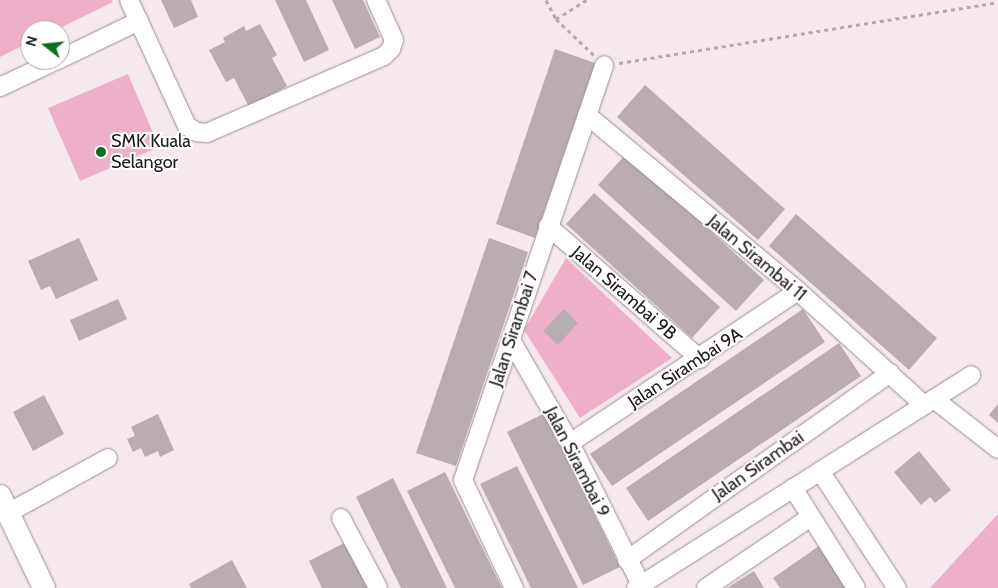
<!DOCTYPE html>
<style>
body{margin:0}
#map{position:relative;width:998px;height:588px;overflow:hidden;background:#f6e9ee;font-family:Cabin,sans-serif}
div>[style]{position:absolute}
.green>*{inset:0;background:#eeb0c8}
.building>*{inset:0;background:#baadb2}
.path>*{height:3px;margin-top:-1.5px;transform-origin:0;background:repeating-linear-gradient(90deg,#b5aaae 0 4px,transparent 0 8px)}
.roads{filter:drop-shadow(0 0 1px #9a8d91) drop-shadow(0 0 1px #9a8d91)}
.minor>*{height:18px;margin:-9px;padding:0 9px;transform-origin:9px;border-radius:9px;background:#fff}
.major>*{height:22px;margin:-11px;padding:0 11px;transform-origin:11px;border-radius:11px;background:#fff}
.dots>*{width:14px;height:14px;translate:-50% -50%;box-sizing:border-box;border:2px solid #fff;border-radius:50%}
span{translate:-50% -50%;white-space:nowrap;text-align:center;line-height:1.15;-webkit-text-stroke:4px #fff;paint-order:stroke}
.poi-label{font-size:18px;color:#1e191b}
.left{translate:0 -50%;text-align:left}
.street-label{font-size:18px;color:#1e191b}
.north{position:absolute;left:20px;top:20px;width:50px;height:50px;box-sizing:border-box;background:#fff;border:1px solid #a5a3a4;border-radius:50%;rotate:286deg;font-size:14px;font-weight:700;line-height:20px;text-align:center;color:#1e191b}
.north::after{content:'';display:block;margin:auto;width:18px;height:22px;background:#0f6e1b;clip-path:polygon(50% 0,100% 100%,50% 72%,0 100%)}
</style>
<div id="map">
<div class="green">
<div style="clip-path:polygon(0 0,112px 0,113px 2px,56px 30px,30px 30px,30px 42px,0 57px)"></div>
<div style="clip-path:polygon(128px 74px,159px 147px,80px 181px,48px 108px)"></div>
<div style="clip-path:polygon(566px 258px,672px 358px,580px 418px,524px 330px)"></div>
<div style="clip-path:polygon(998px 514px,998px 588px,930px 588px)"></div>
</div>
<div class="building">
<div style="clip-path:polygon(161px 0,191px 0,198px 17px,174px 28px)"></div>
<div style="clip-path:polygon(275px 0,306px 0,329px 50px,304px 62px)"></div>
<div style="clip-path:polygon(332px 0,363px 0,380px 37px,355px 49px)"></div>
<div style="clip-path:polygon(260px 24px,277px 55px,272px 58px,287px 86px,249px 107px,234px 78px,226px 82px,209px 50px,225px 42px,223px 38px,244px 26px,246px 31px)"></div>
<div style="clip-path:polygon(555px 49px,595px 63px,535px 238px,496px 224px)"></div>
<div style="clip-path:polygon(645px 85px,785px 209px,758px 240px,617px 117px)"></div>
<div style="clip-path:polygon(626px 154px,764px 280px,736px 311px,598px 185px)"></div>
<div style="clip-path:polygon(594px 193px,720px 307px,692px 338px,566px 224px)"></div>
<div style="clip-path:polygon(796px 214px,937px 338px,909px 370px,769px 246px)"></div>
<div style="clip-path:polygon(79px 238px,98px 280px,56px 299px,50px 286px,41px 290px,28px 261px)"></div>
<div style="clip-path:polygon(489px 238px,528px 252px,456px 466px,416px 453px)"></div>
<div style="clip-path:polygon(118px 299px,127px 319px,79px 341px,70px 320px)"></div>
<div style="clip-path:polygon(564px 309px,578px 323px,558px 345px,543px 331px)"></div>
<div style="clip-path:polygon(803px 309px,825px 342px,612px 486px,590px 454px)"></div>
<div style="clip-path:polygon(839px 343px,861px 376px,648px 521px,626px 488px)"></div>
<div style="clip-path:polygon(44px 395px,64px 434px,33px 451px,13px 412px)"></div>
<div style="clip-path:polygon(998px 404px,998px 423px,989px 415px)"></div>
<div style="clip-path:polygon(545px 413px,620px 567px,583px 585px,507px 432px)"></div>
<div style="clip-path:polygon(158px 414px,174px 450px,160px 457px,158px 451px,145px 457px,141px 448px,133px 452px,127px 439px,135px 436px,131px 427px)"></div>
<div style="clip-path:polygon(919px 451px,951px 490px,935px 503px,930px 497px,921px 505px,894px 472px)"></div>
<div style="clip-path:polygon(517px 466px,578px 588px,531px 588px,480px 484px)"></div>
<div style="clip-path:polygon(445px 472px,502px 588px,455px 588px,407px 491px)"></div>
<div style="clip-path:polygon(393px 478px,447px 588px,401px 588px,356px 497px)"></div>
<div style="clip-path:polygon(346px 542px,369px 588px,322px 588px,309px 561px)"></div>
<div style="clip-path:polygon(819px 546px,849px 588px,780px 588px,773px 578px)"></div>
<div style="clip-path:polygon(232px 560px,247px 588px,191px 588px,189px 584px)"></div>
<div style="clip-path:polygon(754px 571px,764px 588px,727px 588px)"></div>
</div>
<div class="path">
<div style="left:546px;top:0;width:21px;rotate:62deg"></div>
<div style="left:556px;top:19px;width:52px;rotate:43.5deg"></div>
<div style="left:556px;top:19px;width:36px;rotate:-32deg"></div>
<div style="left:619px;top:63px;width:384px;rotate:-9.1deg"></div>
</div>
<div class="roads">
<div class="minor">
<div style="left:129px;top:0;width:139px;rotate:65.3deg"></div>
<div style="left:187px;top:126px;width:12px;rotate:31deg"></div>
<div style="left:197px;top:132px;width:10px;rotate:6deg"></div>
<div style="left:207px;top:133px;width:193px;rotate:-23.5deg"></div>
<div style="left:384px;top:56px;width:10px;rotate:-45deg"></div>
<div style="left:391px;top:49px;width:9px;rotate:-72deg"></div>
<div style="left:394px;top:40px;width:44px;rotate:-114.2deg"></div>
<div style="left:60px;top:59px;width:88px;rotate:-25.7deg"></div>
<div style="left:0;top:87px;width:63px;rotate:-25.3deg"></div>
<div style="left:587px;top:115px;width:275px;rotate:39.8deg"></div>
<div style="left:798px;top:291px;width:170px;rotate:42.1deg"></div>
<div style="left:548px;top:226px;width:202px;rotate:41.2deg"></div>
<div style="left:511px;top:340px;width:119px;rotate:60.2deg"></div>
<div style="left:570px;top:443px;width:159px;rotate:63.4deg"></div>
<div style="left:934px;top:399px;width:81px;rotate:38deg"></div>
<div style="left:570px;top:443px;width:274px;rotate:-33.7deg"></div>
<div style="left:820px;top:471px;width:140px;rotate:56.7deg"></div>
<div style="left:793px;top:488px;width:118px;rotate:57.8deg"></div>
<div style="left:8px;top:513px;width:114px;rotate:-28.8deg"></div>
<div style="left:341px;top:518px;width:79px;rotate:62.1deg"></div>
<div style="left:627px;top:560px;width:323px;rotate:-35.4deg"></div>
<div style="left:514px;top:588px;width:119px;rotate:-115.3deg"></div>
<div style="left:463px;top:480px;width:438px;rotate:-71.2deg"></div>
<div style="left:636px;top:588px;width:397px;rotate:-32.4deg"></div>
<div style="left:706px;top:588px;width:127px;rotate:-34.1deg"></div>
</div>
<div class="major">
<div style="left:0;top:496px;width:102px;rotate:64.4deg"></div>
</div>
</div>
<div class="dots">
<div style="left:101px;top:152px;background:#0f6e1b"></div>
</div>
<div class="poi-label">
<span class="left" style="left:111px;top:152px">SMK Kuala<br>Selangor</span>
</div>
<div class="street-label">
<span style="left:757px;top:258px;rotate:40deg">Jalan Sirambai 11</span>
<span style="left:624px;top:293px;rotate:41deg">Jalan Sirambai 9B</span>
<span style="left:514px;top:329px;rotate:-72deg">Jalan Sirambai 7</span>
<span style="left:685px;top:368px;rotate:-33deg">Jalan Sirambai 9A</span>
<span style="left:577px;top:462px;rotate:63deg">Jalan Sirambai 9</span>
<span style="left:758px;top:466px;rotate:-35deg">Jalan Sirambai</span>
</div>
<div class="north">N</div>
</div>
